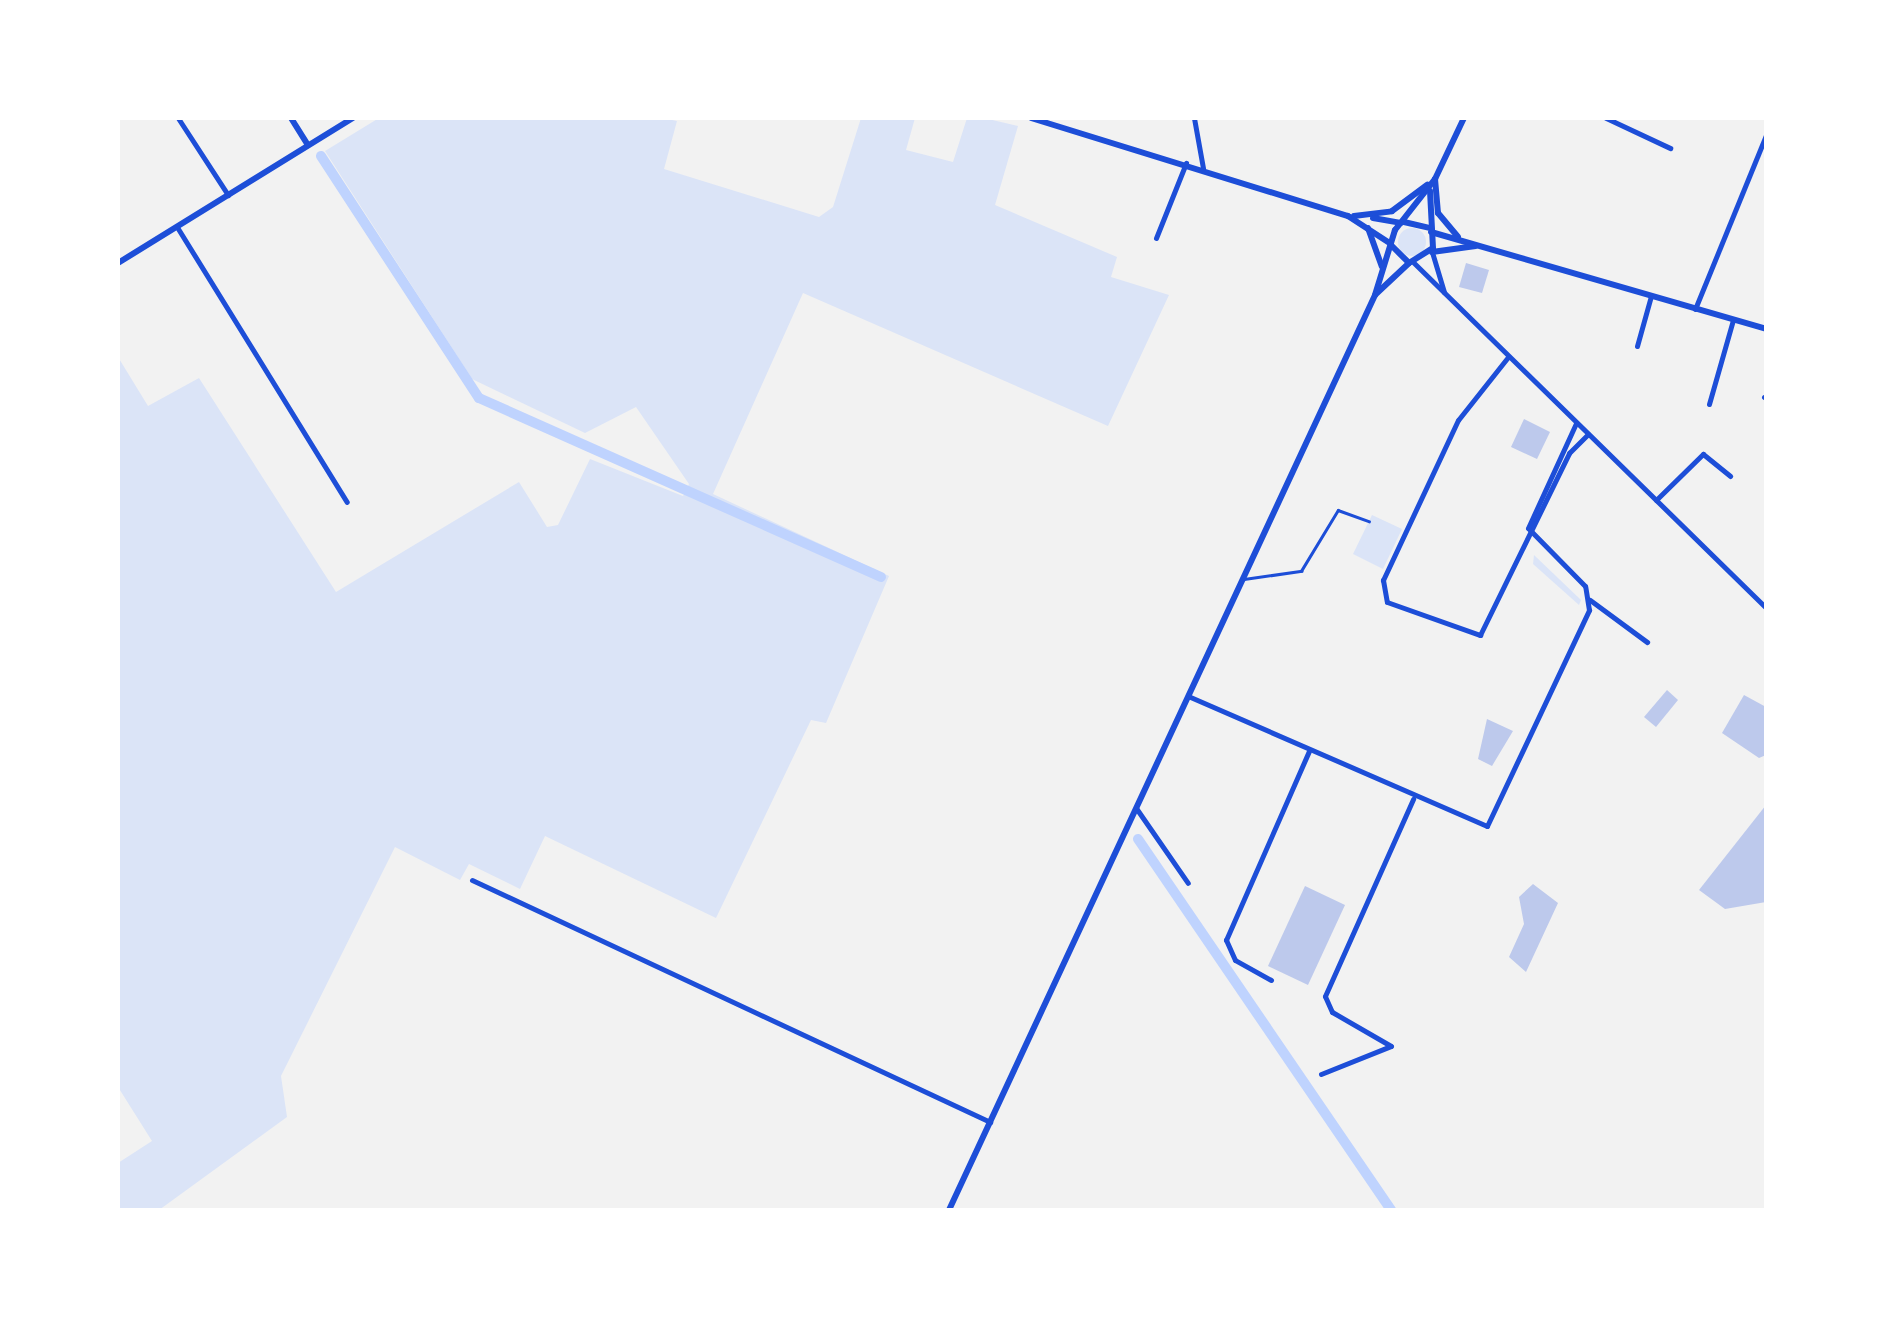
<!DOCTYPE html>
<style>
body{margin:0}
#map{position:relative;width:1884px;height:1328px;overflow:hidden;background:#f2f2f2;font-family:"Zilla Slab",serif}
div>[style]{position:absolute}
.green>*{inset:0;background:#dbe4f7}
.round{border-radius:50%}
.canal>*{height:10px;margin:-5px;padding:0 5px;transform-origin:5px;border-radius:5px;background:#bfd3fe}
.building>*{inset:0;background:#bdc9ec}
.service>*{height:2.5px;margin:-1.25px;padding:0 1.25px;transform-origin:1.25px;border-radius:1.25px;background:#1d4ed8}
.minor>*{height:5px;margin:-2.5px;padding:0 2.5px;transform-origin:2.5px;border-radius:2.5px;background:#1d4ed8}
.tertiary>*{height:6px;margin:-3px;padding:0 3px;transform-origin:3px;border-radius:3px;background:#1d4ed8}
.secondary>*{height:6px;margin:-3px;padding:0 3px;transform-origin:3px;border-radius:3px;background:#1d4ed8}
span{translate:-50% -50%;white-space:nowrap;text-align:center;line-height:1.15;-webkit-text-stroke:8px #fff;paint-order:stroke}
.frame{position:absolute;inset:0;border:120px solid #fff;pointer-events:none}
</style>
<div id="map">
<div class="green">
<div style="clip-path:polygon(379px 118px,663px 118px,677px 121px,664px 169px,819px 217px,833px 207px,861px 118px,915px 118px,906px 150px,953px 162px,967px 118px,984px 118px,1018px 126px,995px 205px,1117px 257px,1111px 277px,1169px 295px,1108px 426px,803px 293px,713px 494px,889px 576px,826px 723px,811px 720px,716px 918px,545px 836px,520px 889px,469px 864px,460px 880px,395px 847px,281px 1076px,287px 1117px,159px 1210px,118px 1210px,118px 1163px,152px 1141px,118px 1087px,118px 357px,148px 406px,199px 378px,336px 592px,519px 482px,547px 527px,558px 525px,590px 459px,683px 496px,689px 484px,636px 407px,585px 433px,472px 379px,325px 151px)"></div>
<div class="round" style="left:1398px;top:228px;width:28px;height:28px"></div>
<div style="clip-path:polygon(1372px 515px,1402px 529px,1383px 569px,1353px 554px)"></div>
<div style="clip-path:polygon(1534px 555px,1581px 600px,1579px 605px,1533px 564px)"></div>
</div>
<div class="canal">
<div style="left:321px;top:156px;width:289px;rotate:56.9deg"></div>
<div style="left:479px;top:398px;width:440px;rotate:24deg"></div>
<div style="left:1138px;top:839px;width:449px;rotate:55.7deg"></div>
</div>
<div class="building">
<div style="clip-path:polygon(1466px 263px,1489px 270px,1482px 293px,1459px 287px)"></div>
<div style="clip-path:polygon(1524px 419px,1550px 432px,1537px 459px,1511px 447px)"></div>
<div style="clip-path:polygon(1667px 690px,1678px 700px,1656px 727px,1644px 717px)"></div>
<div style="clip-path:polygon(1744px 695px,1766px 707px,1766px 755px,1759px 758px,1722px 733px)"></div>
<div style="clip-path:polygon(1487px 719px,1513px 731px,1492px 766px,1478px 759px)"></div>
<div style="clip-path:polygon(1766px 805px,1766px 902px,1725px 909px,1699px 890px)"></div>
<div style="clip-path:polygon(1533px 884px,1558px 903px,1526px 972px,1509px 957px,1524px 924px,1519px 897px)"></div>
<div style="clip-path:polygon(1305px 886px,1345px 905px,1308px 985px,1268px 966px)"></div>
</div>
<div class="service">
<div style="left:1244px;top:579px;width:58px;rotate:-8deg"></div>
<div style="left:1301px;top:571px;width:71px;rotate:-58.8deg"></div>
<div style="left:1338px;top:510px;width:33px;rotate:20deg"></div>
</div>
<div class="minor">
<div style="left:178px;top:118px;width:92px;rotate:57deg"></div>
<div style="left:1194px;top:118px;width:51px;rotate:79.8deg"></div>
<div style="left:1606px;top:118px;width:71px;rotate:25.1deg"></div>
<div style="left:177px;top:227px;width:323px;rotate:58.3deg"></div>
<div style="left:1156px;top:238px;width:81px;rotate:-68.2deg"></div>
<div style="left:1432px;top:252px;width:42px;rotate:73.3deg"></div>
<div style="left:1414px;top:263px;width:493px;rotate:44.4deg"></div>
<div style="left:1695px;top:309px;width:188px;rotate:-67.8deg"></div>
<div style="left:1637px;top:346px;width:52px;rotate:-74.4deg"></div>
<div style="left:1508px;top:357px;width:80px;rotate:128.4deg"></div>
<div style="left:1458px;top:420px;width:177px;rotate:115.1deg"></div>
<div style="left:1383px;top:580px;width:22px;rotate:80deg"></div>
<div style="left:1387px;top:602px;width:99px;rotate:19.5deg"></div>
<div style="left:1480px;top:635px;width:203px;rotate:-63.9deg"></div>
<div style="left:1569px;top:453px;width:27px;rotate:-45deg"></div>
<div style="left:1764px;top:397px;width:2px;rotate:27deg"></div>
<div style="left:1709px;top:404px;width:87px;rotate:-74.1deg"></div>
<div style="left:1656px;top:500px;width:66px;rotate:-44.4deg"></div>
<div style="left:1703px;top:454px;width:35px;rotate:39deg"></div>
<div style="left:1590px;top:600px;width:71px;rotate:36.4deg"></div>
<div style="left:1188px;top:696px;width:326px;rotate:23.5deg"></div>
<div style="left:1487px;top:826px;width:239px;rotate:-64.7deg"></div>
<div style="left:1589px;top:610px;width:24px;rotate:-99deg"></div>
<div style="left:1585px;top:586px;width:81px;rotate:-134.5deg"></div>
<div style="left:1528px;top:528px;width:115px;rotate:-65.4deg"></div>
<div style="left:1136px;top:808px;width:91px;rotate:55.3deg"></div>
<div style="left:472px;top:880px;width:572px;rotate:25.04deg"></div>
<div style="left:1271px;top:980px;width:41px;rotate:-150.9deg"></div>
<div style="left:1235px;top:960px;width:22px;rotate:-114deg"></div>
<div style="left:1226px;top:940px;width:206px;rotate:-66.3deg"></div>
<div style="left:1321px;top:1074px;width:75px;rotate:-21.8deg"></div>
<div style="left:1391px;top:1046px;width:68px;rotate:-150deg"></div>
<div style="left:1332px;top:1012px;width:17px;rotate:-114deg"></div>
<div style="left:1325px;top:996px;width:216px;rotate:-65.9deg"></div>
</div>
<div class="tertiary">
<div style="left:291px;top:118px;width:32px;rotate:58deg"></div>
<div style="left:1031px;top:118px;width:332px;rotate:17.2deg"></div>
<div style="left:1348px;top:216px;width:51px;rotate:33.1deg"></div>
<div style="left:1435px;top:179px;width:34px;rotate:85deg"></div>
<div style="left:1438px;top:213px;width:31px;rotate:50deg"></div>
<div style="left:1354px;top:216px;width:38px;rotate:-7deg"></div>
<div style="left:1392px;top:211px;width:44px;rotate:-36.6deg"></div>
<div style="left:1373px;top:218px;width:28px;rotate:10deg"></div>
<div style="left:1368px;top:228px;width:41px;rotate:70.3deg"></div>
<div style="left:1431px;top:232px;width:349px;rotate:16.1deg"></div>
<div style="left:1432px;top:252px;width:44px;rotate:-7.8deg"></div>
<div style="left:118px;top:263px;width:276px;rotate:-31.7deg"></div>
</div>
<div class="secondary">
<div style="left:1435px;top:179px;width:68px;rotate:-64.6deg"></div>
<div style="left:1404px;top:222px;width:26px;rotate:13deg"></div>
<div style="left:1392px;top:246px;width:24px;rotate:45deg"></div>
<div style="left:1409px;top:263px;width:28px;rotate:-32deg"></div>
<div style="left:1433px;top:248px;width:57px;rotate:-93deg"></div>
<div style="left:1376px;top:294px;width:45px;rotate:-43.2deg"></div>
<div style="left:949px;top:1210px;width:1009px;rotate:-65.03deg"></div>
<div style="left:1375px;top:295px;width:68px;rotate:-72.9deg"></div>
<div style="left:1395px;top:230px;width:65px;rotate:-51.9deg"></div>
</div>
<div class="frame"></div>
</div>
